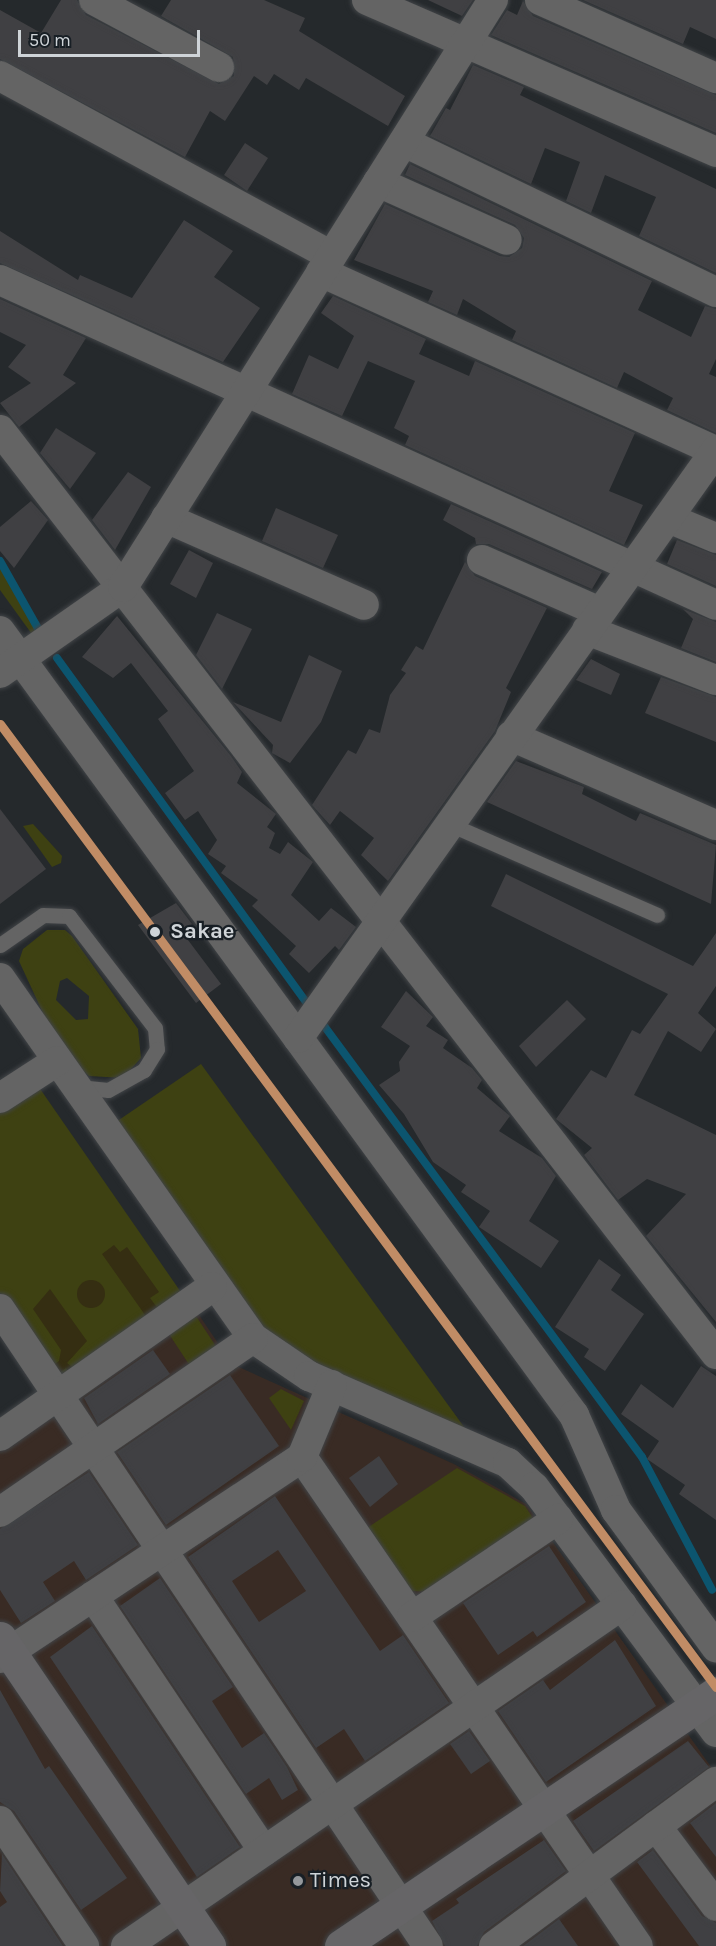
<!DOCTYPE html>
<style>
body{margin:0}
#map{position:relative;width:716px;height:1946px;overflow:hidden;background:#25292c;font-family:Karla,sans-serif}
div>[style]{position:absolute}
.commercial>*{inset:0;background:#392b24}
.green>*{inset:0;background:#3e4112}
.sand>*{inset:0;background:#352e12}
.round{border-radius:50%}
.stream>*{height:8px;margin:-4px;padding:0 4px;transform-origin:4px;border-radius:4px;background:#0c556f}
.building>*{inset:0;background:#404043}
.roads{filter:drop-shadow(0 0 2px #414447) drop-shadow(0 0 2px #414447)}
.lane>*{height:15px;margin:-7.5px;padding:0 7.5px;transform-origin:7.5px;border-radius:7.5px;background:#646464}
.street>*{height:30px;margin:-15px;padding:0 15px;transform-origin:15px;border-radius:15px;background:#646464}
.secondary>*{height:33px;margin:-16.5px;padding:0 16.5px;transform-origin:16.5px;border-radius:16.5px;background:#666567}
.rail-1>*{height:9px;margin:-4.5px;padding:0 4.5px;transform-origin:4.5px;border-radius:4.5px;background:#c18c65}
.dots>*{width:16px;height:16px;translate:-50% -50%;box-sizing:border-box;border:3px solid #181f25;border-radius:50%}
span{translate:-50% -50%;white-space:nowrap;text-align:center;line-height:1.15;-webkit-text-stroke:4.5px #181f25;paint-order:stroke}
.stop-label{font-size:22px;color:#cfd4d8;font-weight:700}
.left{translate:0 -50%;text-align:left}
.poi-label{font-size:22px;color:#cfd4d8}
.scale{position:absolute;left:18px;top:30px;width:182px;height:27px;box-sizing:border-box;border:3px solid #cfd4d8;border-top:0;padding-left:8px;font-size:18px;line-height:21px;white-space:nowrap;color:#cfd4d8;-webkit-text-stroke:4px #181f25;paint-order:stroke}
</style>
<div id="map">
<div class="commercial">
<div style="clip-path:polygon(195px 1309px,232px 1364px,454px 1464px,526px 1504px,716px 1774px,716px 1946px,0 1946px,0 1442px)"></div>
</div>
<div class="green">
<div style="clip-path:polygon(0 568px,39px 634px,34px 637px,0 590px)"></div>
<div style="clip-path:polygon(33px 824px,62px 856px,61px 863px,52px 867px,23px 826px)"></div>
<div style="clip-path:polygon(evenodd,47px 930px,65px 930px,72px 936px,138px 1029px,141px 1058px,123px 1078px,89px 1076px,60px 1050px,19px 961px,23px 949px,47px 930px,67px 978px,89px 996px,88px 1019px,76px 1020px,56px 1000px,60px 981px,67px 978px)"></div>
<div style="clip-path:polygon(201px 1064px,467px 1431px,318px 1368px,268px 1337px,113px 1124px)"></div>
<div style="clip-path:polygon(36px 1083px,185px 1298px,60px 1384px,0 1293px,0 1107px)"></div>
<div style="clip-path:polygon(194px 1313px,219px 1351px,192px 1369px,167px 1331px)"></div>
<div style="clip-path:polygon(281px 1389px,304px 1401px,291px 1430px,269px 1398px)"></div>
<div style="clip-path:polygon(457px 1468px,525px 1506px,535px 1521px,430px 1592px,412px 1591px,364px 1530px)"></div>
</div>
<div class="sand">
<div style="clip-path:polygon(114px 1245px,120px 1252px,127px 1247px,159px 1292px,150px 1298px,162px 1314px,150px 1322px,102px 1254px)"></div>
<div class="round" style="left:77px;top:1280px;width:28px;height:28px"></div>
<div style="clip-path:polygon(50px 1289px,87px 1341px,67px 1363px,78px 1372px,71px 1376px,66px 1368px,55px 1376px,50px 1368px,59px 1361px,61px 1350px,33px 1309px)"></div>
</div>
<div class="stream">
<div style="left:0;top:561px;width:81px;rotate:60.6deg"></div>
<div style="left:57px;top:658px;width:433px;rotate:54.1deg"></div>
<div style="left:322px;top:1023px;width:539px;rotate:53.6deg"></div>
<div style="left:642px;top:1457px;width:150px;rotate:62.2deg"></div>
</div>
<div class="building">
<div style="clip-path:polygon(61px 0,77px 0,86px 15px,219px 84px,234px 76px,233px 57px,161px 16px,171px 0,264px 0,305px 18px,299px 31px,405px 96px,388px 126px,306px 78px,299px 90px,274px 74px,267px 85px,254px 76px,225px 121px,210px 111px,185px 157px,0 59px,0 10px,41px 33px)"></div>
<div style="clip-path:polygon(428px 0,473px 0,462px 16px)"></div>
<div style="clip-path:polygon(583px 0,716px 0,716px 39px,690px 27px,683px 44px)"></div>
<div style="clip-path:polygon(523px 1px,533px 16px,716px 95px,716px 133px,491px 35px,507px 10px,517px 15px)"></div>
<div style="clip-path:polygon(473px 65px,524px 87px,520px 95px,716px 189px,716px 273px,639px 236px,656px 197px,605px 175px,591px 213px,566px 201px,580px 162px,545px 148px,531px 184px,430px 136px,446px 108px,450px 110px)"></div>
<div style="clip-path:polygon(245px 143px,268px 158px,247px 191px,224px 175px)"></div>
<div style="clip-path:polygon(410px 164px,652px 281px,638px 310px,691px 337px,705px 306px,716px 309px,716px 359px,709px 374px,716px 377px,716px 433px,667px 410px,673px 398px,624px 372px,617px 388px,512px 340px,516px 331px,463px 299px,457px 315px,428px 302px,433px 291px,354px 260px,385px 204px,500px 256px,509px 257px,522px 248px,524px 238px,515px 225px,405px 175px)"></div>
<div style="clip-path:polygon(184px 220px,233px 251px,214px 277px,260px 308px,223px 362px,0 263px,0 231px,78px 280px,80px 275px,132px 298px)"></div>
<div style="clip-path:polygon(333px 296px,426px 339px,419px 354px,469px 376px,475px 361px,635px 433px,609px 491px,643px 505px,624px 545px,405px 445px,409px 436px,394px 428px,415px 381px,368px 361px,342px 416px,292px 394px,309px 355px,338px 369px,354px 336px,321px 313px)"></div>
<div style="clip-path:polygon(0 299px,86px 338px,63px 375px,76px 383px,19px 427px,0 403px,31px 383px,8px 367px,26px 345px,0 332px)"></div>
<div style="clip-path:polygon(56px 428px,96px 453px,70px 489px,40px 453px)"></div>
<div style="clip-path:polygon(128px 472px,151px 487px,115px 550px,92px 520px)"></div>
<div style="clip-path:polygon(31px 501px,48px 520px,14px 568px,0 551px,0 527px)"></div>
<div style="clip-path:polygon(451px 504px,602px 572px,592px 589px,489px 544px,476px 544px,475px 538px,443px 520px)"></div>
<div style="clip-path:polygon(276px 508px,338px 535px,323px 568px,262px 541px)"></div>
<div style="clip-path:polygon(677px 540px,716px 555px,716px 586px,667px 564px)"></div>
<div style="clip-path:polygon(189px 550px,213px 563px,196px 598px,170px 584px)"></div>
<div style="clip-path:polygon(465px 562px,475px 576px,547px 608px,506px 688px,511px 692px,495px 731px,388px 881px,361px 855px,374px 838px,340px 811px,330px 825px,312px 805px,348px 750px,356px 754px,369px 729px,380px 733px,390px 695px,406px 673px,401px 670px,416px 646px,423px 650px)"></div>
<div style="clip-path:polygon(683px 609px,716px 622px,716px 662px,681px 648px,693px 619px)"></div>
<div style="clip-path:polygon(217px 613px,252px 629px,222px 689px,196px 655px)"></div>
<div style="clip-path:polygon(117px 616px,231px 756px,242px 772px,237px 783px,276px 814px,267px 827px,275px 833px,269px 848px,280px 854px,288px 842px,313px 862px,291px 895px,319px 921px,331px 908px,356px 927px,339px 950px,335px 946px,309px 973px,289px 954px,296px 946px,252px 906px,258px 900px,221px 873px,226px 866px,208px 854px,217px 840px,198px 811px,185px 820px,165px 793px,194px 771px,158px 719px,168px 711px,131px 663px,113px 678px,82px 657px)"></div>
<div style="clip-path:polygon(309px 655px,342px 671px,321px 722px,290px 763px,272px 753px,273px 745px,233px 702px,281px 722px)"></div>
<div style="clip-path:polygon(591px 659px,620px 674px,611px 695px,576px 680px)"></div>
<div style="clip-path:polygon(661px 677px,716px 697px,716px 742px,645px 713px)"></div>
<div style="clip-path:polygon(516px 761px,584px 787px,582px 794px,636px 821px,640px 813px,716px 845px,711px 904px,487px 802px)"></div>
<div style="clip-path:polygon(0 809px,46px 869px,0 904px)"></div>
<div style="clip-path:polygon(506px 874px,693px 966px,716px 933px,716px 986px,698px 1013px,716px 1029px,701px 1052px,668px 1031px,634px 1095px,716px 1135px,716px 1322px,646px 1236px,686px 1194px,647px 1179px,618px 1200px,584px 1155px,592px 1148px,556px 1119px,591px 1070px,606px 1078px,632px 1030px,640px 1034px,668px 994px,491px 906px)"></div>
<div style="clip-path:polygon(176px 903px,192px 924px,182px 932px,221px 984px,196px 1003px,138px 925px)"></div>
<div style="clip-path:polygon(406px 991px,433px 1017px,426px 1026px,448px 1040px,443px 1048px,472px 1068px,482px 1080px,477px 1088px,510px 1116px,499px 1131px,542px 1158px,556px 1176px,529px 1221px,559px 1241px,541px 1268px,479px 1227px,490px 1211px,461px 1192px,466px 1185px,433px 1162px,404px 1114px,379px 1085px,400px 1071px,399px 1062px,410px 1046px,381px 1027px)"></div>
<div style="clip-path:polygon(567px 1000px,586px 1019px,536px 1067px,519px 1046px)"></div>
<div style="clip-path:polygon(599px 1259px,621px 1275px,611px 1290px,644px 1314px,605px 1371px,584px 1357px,589px 1349px,555px 1327px)"></div>
<div style="clip-path:polygon(153px 1350px,170px 1374px,98px 1424px,84px 1398px)"></div>
<div style="clip-path:polygon(701px 1366px,716px 1376px,716px 1520px,679px 1494px,685px 1485px,647px 1459px,659px 1441px,621px 1414px,641px 1384px,673px 1408px)"></div>
<div style="clip-path:polygon(230px 1375px,279px 1446px,166px 1525px,117px 1452px)"></div>
<div style="clip-path:polygon(379px 1456px,398px 1484px,370px 1507px,349px 1478px)"></div>
<div style="clip-path:polygon(89px 1472px,138px 1545px,86px 1580px,74px 1561px,43px 1582px,55px 1601px,21px 1623px,0 1590px,0 1529px)"></div>
<div style="clip-path:polygon(evenodd,275px 1496px,380px 1651px,403px 1635px,449px 1703px,365px 1761px,344px 1729px,316px 1748px,188px 1557px,275px 1496px,278px 1550px,306px 1591px,259px 1622px,232px 1581px,278px 1550px)"></div>
<div style="clip-path:polygon(549px 1546px,586px 1602px,537px 1637px,533px 1631px,498px 1655px,463px 1603px)"></div>
<div style="clip-path:polygon(160px 1578px,233px 1687px,212px 1701px,242px 1748px,264px 1733px,287px 1767px,298px 1790px,282px 1800px,269px 1778px,246px 1794px,120px 1606px)"></div>
<div style="clip-path:polygon(92px 1626px,240px 1847px,197px 1877px,50px 1657px)"></div>
<div style="clip-path:polygon(615px 1640px,656px 1706px,546px 1782px,498px 1711px,543px 1680px,550px 1690px)"></div>
<div style="clip-path:polygon(0 1690px,45px 1769px,49px 1766px,127px 1878px,81px 1910px,14px 1811px,0 1802px)"></div>
<div style="clip-path:polygon(469px 1731px,490px 1761px,471px 1774px,450px 1744px)"></div>
<div style="clip-path:polygon(688px 1741px,709px 1767px,594px 1851px,573px 1821px)"></div>
<div style="clip-path:polygon(716px 1803px,716px 1857px,690px 1823px)"></div>
<div style="clip-path:polygon(544px 1840px,566px 1871px,484px 1932px,477px 1946px,445px 1946px,432px 1921px,459px 1903px,456px 1899px)"></div>
<div style="clip-path:polygon(653px 1850px,702px 1916px,716px 1923px,716px 1946px,699px 1946px,637px 1862px)"></div>
<div style="clip-path:polygon(2px 1854px,63px 1946px,0 1946px,0 1907px,7px 1902px,0 1891px)"></div>
<div style="clip-path:polygon(559px 1919px,578px 1946px,523px 1946px)"></div>
</div>
<div class="roads">
<div class="lane">
<div style="left:449px;top:824px;width:227px;rotate:23.6deg"></div>
<div style="left:0;top:945px;width:52px;rotate:-34.9deg"></div>
<div style="left:43px;top:915px;width:26px;rotate:2deg"></div>
<div style="left:69px;top:916px;width:141px;rotate:52.5deg"></div>
<div style="left:155px;top:1028px;width:21px;rotate:85deg"></div>
<div style="left:157px;top:1049px;width:25px;rotate:122deg"></div>
<div style="left:144px;top:1070px;width:41px;rotate:150.9deg"></div>
<div style="left:108px;top:1090px;width:30px;rotate:-174deg"></div>
</div>
<div class="street">
<div style="left:94px;top:0;width:142px;rotate:28.2deg"></div>
<div style="left:367px;top:0;width:381px;rotate:23.5deg"></div>
<div style="left:540px;top:0;width:193px;rotate:23.9deg"></div>
<div style="left:0;top:76px;width:377px;rotate:28.5deg"></div>
<div style="left:404px;top:142px;width:346px;rotate:25.7deg"></div>
<div style="left:378px;top:182px;width:141px;rotate:24.2deg"></div>
<div style="left:321px;top:272px;width:433px;rotate:24.4deg"></div>
<div style="left:0;top:280px;width:786px;rotate:24.41deg"></div>
<div style="left:0;top:430px;width:1169px;rotate:52.23deg"></div>
<div style="left:166px;top:518px;width:216px;rotate:23.7deg"></div>
<div style="left:668px;top:518px;width:52px;rotate:22.6deg"></div>
<div style="left:482px;top:560px;width:129px;rotate:23.8deg"></div>
<div style="left:587px;top:630px;width:138px;rotate:21.2deg"></div>
<div style="left:0;top:631px;width:972px;rotate:53.79deg"></div>
<div style="left:574px;top:1415px;width:104px;rotate:66.1deg"></div>
<div style="left:616px;top:1510px;width:170px;rotate:53.9deg"></div>
<div style="left:0;top:673px;width:150px;rotate:-35deg"></div>
<div style="left:123px;top:587px;width:694px;rotate:-57.78deg"></div>
<div style="left:511px;top:736px;width:223px;rotate:23.5deg"></div>
<div style="left:0;top:978px;width:440px;rotate:54.9deg"></div>
<div style="left:253px;top:1338px;width:68px;rotate:34.2deg"></div>
<div style="left:309px;top:1376px;width:217px;rotate:23.6deg"></div>
<div style="left:508px;top:1463px;width:35px;rotate:43deg"></div>
<div style="left:534px;top:1487px;width:305px;rotate:53.4deg"></div>
<div style="left:298px;top:1038px;width:721px;rotate:-54.59deg"></div>
<div style="left:0;top:1098px;width:68px;rotate:-33deg"></div>
<div style="left:0;top:1309px;width:767px;rotate:56.1deg"></div>
<div style="left:0;top:1436px;width:259px;rotate:-35.1deg"></div>
<div style="left:302px;top:1457px;width:593px;rotate:55.51deg"></div>
<div style="left:0;top:1512px;width:307px;rotate:-34.5deg"></div>
<div style="left:93px;top:1596px;width:307px;rotate:56.2deg"></div>
<div style="left:412px;top:1617px;width:176px;rotate:-33.9deg"></div>
<div style="left:0;top:1658px;width:363px;rotate:-33.6deg"></div>
<div style="left:302px;top:1457px;width:78px;rotate:-67.4deg"></div>
<div style="left:0;top:1821px;width:151px;rotate:56.1deg"></div>
<div style="left:656px;top:1826px;width:100px;rotate:53.1deg"></div>
<div style="left:126px;top:1946px;width:602px;rotate:-34.51deg"></div>
<div style="left:494px;top:1946px;width:276px;rotate:-36.5deg"></div>
</div>
<div class="secondary">
<div style="left:0;top:1638px;width:372px;rotate:55.8deg"></div>
<div style="left:341px;top:1946px;width:452px;rotate:-34deg"></div>
</div>
</div>
<div class="rail-1">
<div style="left:0;top:724px;width:1200px;rotate:53.37deg"></div>
</div>
<div class="dots">
<div style="left:155px;top:932px;background:#cfd4d8"></div>
<div style="left:298px;top:1881px;background:#94989c"></div>
</div>
<div class="stop-label">
<span class="left" style="left:170px;top:932px">Sakae</span>
</div>
<div class="poi-label">
<span class="left" style="left:310px;top:1881px">Times</span>
</div>
<div class="scale">50 m</div>
</div>
